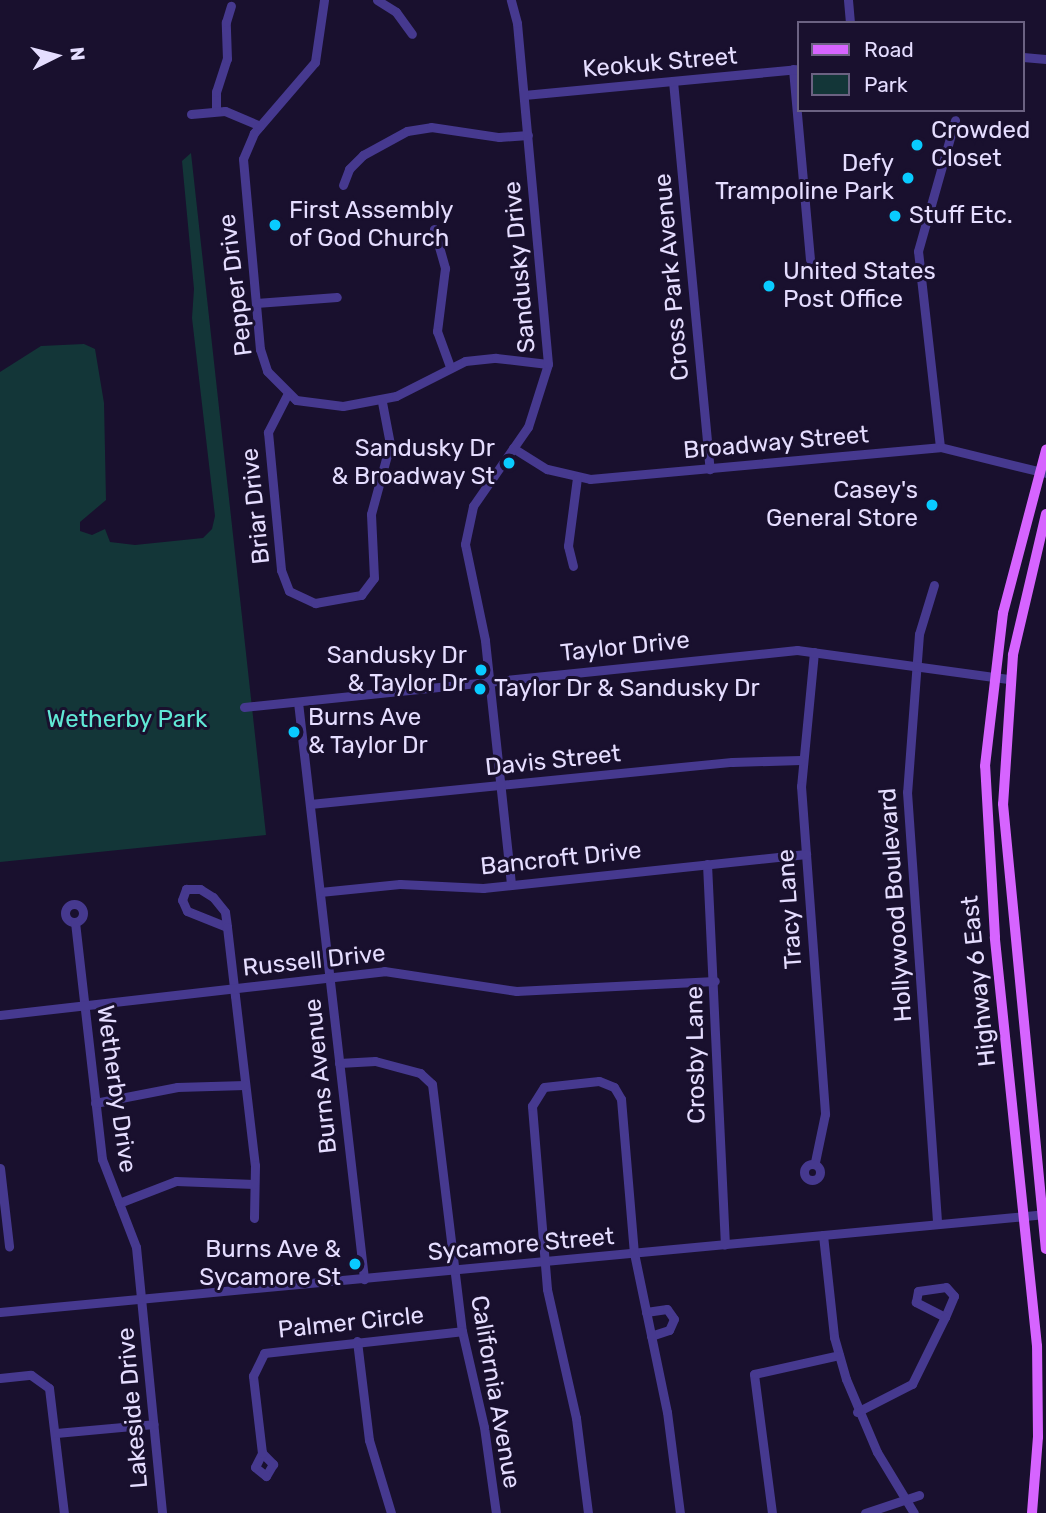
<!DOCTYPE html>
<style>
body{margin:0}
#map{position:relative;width:1046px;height:1513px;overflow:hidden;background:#19102e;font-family:Rubik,sans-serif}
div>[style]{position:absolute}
.green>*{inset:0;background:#133638}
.minor>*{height:9px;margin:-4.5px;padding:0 4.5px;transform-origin:4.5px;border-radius:4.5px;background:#46398f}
.minor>.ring{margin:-4.5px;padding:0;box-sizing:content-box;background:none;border:9px solid #46398f;border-radius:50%}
.major>*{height:10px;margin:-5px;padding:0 5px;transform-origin:5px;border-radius:5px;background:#d664ff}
.dots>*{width:19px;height:19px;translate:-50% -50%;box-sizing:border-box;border:4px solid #19102e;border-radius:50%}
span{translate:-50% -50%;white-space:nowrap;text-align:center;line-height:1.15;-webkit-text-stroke:6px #19102e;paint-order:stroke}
.street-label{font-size:24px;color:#e5ddff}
.poi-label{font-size:24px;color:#e5ddff}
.left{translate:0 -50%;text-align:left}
.right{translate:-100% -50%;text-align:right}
.park-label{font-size:24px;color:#60e8d5}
.legend{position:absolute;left:797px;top:21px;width:228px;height:91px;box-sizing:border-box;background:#19102e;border:2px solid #6b6282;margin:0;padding:9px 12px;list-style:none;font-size:21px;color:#e5ddff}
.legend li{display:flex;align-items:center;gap:14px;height:35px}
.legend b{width:35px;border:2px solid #6b6282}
.north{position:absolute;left:21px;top:21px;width:70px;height:70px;-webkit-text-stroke:5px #19102e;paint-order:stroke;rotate:84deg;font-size:19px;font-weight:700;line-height:28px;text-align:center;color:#e5ddff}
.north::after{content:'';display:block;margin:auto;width:24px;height:32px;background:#e5ddff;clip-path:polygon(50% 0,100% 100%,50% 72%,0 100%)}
</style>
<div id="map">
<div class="green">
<div style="clip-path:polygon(191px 153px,266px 835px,0 862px,0 372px,41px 346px,84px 344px,95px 349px,104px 403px,106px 500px,80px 522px,80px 531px,92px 535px,105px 529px,110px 542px,135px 545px,203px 538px,212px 529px,215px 516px,192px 318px,194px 289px,182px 161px)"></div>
</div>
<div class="minor">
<div style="left:324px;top:0;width:63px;rotate:98.3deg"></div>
<div style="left:315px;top:62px;width:94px;rotate:130.7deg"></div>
<div style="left:254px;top:133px;width:28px;rotate:113deg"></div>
<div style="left:243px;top:159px;width:191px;rotate:84.9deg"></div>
<div style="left:260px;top:349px;width:23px;rotate:72deg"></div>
<div style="left:267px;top:371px;width:41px;rotate:45deg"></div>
<div style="left:296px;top:400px;width:47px;rotate:7.3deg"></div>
<div style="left:343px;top:406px;width:54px;rotate:-10.7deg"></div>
<div style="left:396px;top:396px;width:77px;rotate:-26.9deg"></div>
<div style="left:465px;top:361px;width:31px;rotate:-6deg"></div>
<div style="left:496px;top:358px;width:52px;rotate:6.6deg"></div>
<div style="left:377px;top:0;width:22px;rotate:32deg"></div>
<div style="left:396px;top:12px;width:27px;rotate:54deg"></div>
<div style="left:848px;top:0;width:23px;rotate:85deg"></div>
<div style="left:1023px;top:57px;width:23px;rotate:5deg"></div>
<div style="left:793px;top:69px;width:191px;rotate:84.9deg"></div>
<div style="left:673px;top:81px;width:390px;rotate:84.6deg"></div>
<div style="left:524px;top:95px;width:276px;rotate:-5.4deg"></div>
<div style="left:216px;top:111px;width:19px;rotate:-90deg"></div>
<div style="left:216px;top:92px;width:35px;rotate:-72deg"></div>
<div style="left:227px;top:59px;width:37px;rotate:-92deg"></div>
<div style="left:226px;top:22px;width:17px;rotate:-73deg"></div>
<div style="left:191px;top:114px;width:34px;rotate:-5deg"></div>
<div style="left:225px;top:111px;width:38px;rotate:23deg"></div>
<div style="left:343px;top:185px;width:17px;rotate:-69deg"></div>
<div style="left:349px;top:169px;width:20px;rotate:-45deg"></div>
<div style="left:363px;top:155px;width:50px;rotate:-28.6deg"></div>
<div style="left:407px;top:131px;width:24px;rotate:-9deg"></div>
<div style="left:431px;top:127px;width:69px;rotate:8.4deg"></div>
<div style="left:499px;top:137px;width:29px;rotate:-4deg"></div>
<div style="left:434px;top:229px;width:41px;rotate:74.2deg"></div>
<div style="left:445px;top:268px;width:64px;rotate:97.2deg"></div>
<div style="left:437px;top:331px;width:37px;rotate:70deg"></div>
<div style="left:256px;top:303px;width:81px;rotate:-4.2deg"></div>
<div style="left:287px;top:395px;width:42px;rotate:117.2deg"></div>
<div style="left:268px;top:432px;width:139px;rotate:84.6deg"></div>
<div style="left:281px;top:570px;width:22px;rotate:69deg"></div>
<div style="left:289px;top:591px;width:29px;rotate:25deg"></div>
<div style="left:315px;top:603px;width:47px;rotate:-9.9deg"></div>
<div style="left:361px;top:595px;width:21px;rotate:-53deg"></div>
<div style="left:374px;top:578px;width:64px;rotate:-92.7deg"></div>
<div style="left:371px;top:514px;width:73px;rotate:-74.8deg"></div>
<div style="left:390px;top:444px;width:43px;rotate:-100.8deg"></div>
<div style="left:940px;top:447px;width:197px;rotate:-96.4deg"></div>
<div style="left:918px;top:251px;width:136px;rotate:-74.2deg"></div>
<div style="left:513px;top:448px;width:40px;rotate:32deg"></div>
<div style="left:547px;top:469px;width:44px;rotate:13.1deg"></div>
<div style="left:590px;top:479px;width:351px;rotate:-5.2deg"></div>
<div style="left:940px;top:447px;width:109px;rotate:13.8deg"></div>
<div style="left:573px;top:566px;width:21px;rotate:-104deg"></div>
<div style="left:568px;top:546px;width:69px;rotate:-82.5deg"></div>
<div style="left:934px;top:585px;width:51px;rotate:107deg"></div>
<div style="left:919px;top:634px;width:158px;rotate:94.3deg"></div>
<div style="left:907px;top:792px;width:433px;rotate:86deg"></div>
<div style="left:814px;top:652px;width:135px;rotate:95.5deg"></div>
<div style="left:801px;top:786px;width:329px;rotate:85.8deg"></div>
<div style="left:825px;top:1114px;width:49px;rotate:101.8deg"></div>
<div style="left:298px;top:702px;width:581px;rotate:83.47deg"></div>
<div style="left:244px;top:707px;width:556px;rotate:-5.88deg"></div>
<div style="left:797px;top:650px;width:215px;rotate:7.8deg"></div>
<div style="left:310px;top:804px;width:424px;rotate:-5.7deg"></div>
<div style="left:732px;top:762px;width:69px;rotate:-1.7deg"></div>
<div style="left:707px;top:864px;width:381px;rotate:87.3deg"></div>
<div style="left:511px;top:884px;width:245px;rotate:-96.1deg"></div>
<div style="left:485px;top:640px;width:98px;rotate:-101.8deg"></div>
<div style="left:465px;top:544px;width:39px;rotate:-78deg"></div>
<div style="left:473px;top:506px;width:96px;rotate:-55.2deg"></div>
<div style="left:528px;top:427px;width:66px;rotate:-72.4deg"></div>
<div style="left:548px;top:364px;width:342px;rotate:-95.2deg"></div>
<div style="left:517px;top:23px;width:24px;rotate:-105deg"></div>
<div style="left:320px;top:892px;width:80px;rotate:-5.7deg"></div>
<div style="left:400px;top:884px;width:83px;rotate:2.8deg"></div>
<div style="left:483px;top:888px;width:325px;rotate:-6deg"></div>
<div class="ring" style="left:65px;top:904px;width:9px;height:9px"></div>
<div style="left:75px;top:922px;width:239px;rotate:83.5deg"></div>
<div style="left:102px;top:1159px;width:94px;rotate:68.9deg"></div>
<div style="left:136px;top:1247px;width:267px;rotate:84.4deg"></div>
<div style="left:227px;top:927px;width:43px;rotate:-158.2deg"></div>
<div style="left:187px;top:911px;width:12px;rotate:-114deg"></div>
<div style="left:182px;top:900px;width:12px;rotate:-70deg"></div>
<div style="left:186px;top:889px;width:14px"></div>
<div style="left:200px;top:889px;width:15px;rotate:32deg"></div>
<div style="left:213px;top:897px;width:19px;rotate:51deg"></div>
<div style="left:225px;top:912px;width:15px;rotate:82deg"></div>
<div style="left:227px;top:927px;width:69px;rotate:83.4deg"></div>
<div style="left:235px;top:996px;width:170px;rotate:83.3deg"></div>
<div style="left:255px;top:1165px;width:53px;rotate:91.1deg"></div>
<div style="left:0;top:1015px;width:387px;rotate:-6.5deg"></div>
<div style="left:384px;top:971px;width:134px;rotate:8.6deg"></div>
<div style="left:516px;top:991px;width:199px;rotate:-2.9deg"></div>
<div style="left:339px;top:1063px;width:36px;rotate:-3deg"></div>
<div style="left:375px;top:1061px;width:47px;rotate:14.9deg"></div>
<div style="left:420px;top:1073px;width:16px;rotate:43deg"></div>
<div style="left:432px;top:1084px;width:249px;rotate:83.1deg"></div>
<div style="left:462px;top:1331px;width:98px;rotate:77.1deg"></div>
<div style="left:484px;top:1427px;width:87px;rotate:82.1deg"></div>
<div style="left:95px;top:1103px;width:84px;rotate:-11deg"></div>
<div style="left:177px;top:1087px;width:68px;rotate:-1.7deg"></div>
<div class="ring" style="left:804px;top:1164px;width:7px;height:7px"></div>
<div style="left:0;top:1168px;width:79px;rotate:83.4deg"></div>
<div style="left:119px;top:1203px;width:61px;rotate:-21.1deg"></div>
<div style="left:176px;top:1181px;width:78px;rotate:2.2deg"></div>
<div style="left:823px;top:1235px;width:103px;rotate:83.8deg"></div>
<div style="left:834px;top:1337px;width:44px;rotate:74.1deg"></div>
<div style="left:846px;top:1379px;width:79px;rotate:67deg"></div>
<div style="left:877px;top:1452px;width:71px;rotate:58.8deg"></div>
<div style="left:946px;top:1287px;width:12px;rotate:48deg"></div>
<div style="left:954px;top:1296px;width:23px;rotate:113deg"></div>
<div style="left:945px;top:1317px;width:33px;rotate:-153deg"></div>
<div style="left:916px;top:1302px;width:11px;rotate:-80deg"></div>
<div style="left:918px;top:1291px;width:28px;rotate:-8deg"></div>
<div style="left:0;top:1312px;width:1051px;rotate:-5.35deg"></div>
<div style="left:646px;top:1312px;width:21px;rotate:-8deg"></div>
<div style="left:667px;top:1309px;width:12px;rotate:55deg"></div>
<div style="left:674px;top:1319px;width:12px;rotate:114deg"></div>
<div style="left:669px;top:1330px;width:19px;rotate:162deg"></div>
<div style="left:357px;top:1341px;width:100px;rotate:83.1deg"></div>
<div style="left:369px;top:1440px;width:76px;rotate:73.2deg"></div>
<div style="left:0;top:1378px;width:31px;rotate:-6deg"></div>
<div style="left:31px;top:1375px;width:22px;rotate:36deg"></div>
<div style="left:49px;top:1388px;width:126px;rotate:83.2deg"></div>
<div style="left:857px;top:1412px;width:62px;rotate:-27deg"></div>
<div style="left:912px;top:1384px;width:75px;rotate:-63.8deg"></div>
<div style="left:56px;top:1433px;width:98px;rotate:-5.2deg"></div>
<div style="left:262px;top:1453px;width:16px;rotate:45deg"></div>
<div style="left:273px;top:1464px;width:14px;rotate:120deg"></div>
<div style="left:266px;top:1476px;width:14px;rotate:-141deg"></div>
<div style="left:255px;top:1467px;width:16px;rotate:-63deg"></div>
<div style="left:262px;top:1453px;width:78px;rotate:-96.7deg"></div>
<div style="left:253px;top:1376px;width:25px;rotate:-64deg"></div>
<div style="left:264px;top:1353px;width:199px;rotate:-6.3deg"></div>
<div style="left:588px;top:1513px;width:96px;rotate:-97.2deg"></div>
<div style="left:576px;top:1418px;width:132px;rotate:-102.7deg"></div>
<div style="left:547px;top:1289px;width:184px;rotate:-94.7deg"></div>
<div style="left:532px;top:1106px;width:22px;rotate:-58deg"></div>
<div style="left:544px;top:1087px;width:55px;rotate:-6.2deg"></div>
<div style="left:599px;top:1081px;width:16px;rotate:22deg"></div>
<div style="left:614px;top:1087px;width:14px;rotate:60deg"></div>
<div style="left:621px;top:1099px;width:155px;rotate:85.2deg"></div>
<div style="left:634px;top:1253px;width:162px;rotate:78.3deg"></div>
<div style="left:667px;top:1412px;width:102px;rotate:82.7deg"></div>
<div style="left:772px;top:1513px;width:140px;rotate:-97.4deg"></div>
<div style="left:754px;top:1374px;width:87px;rotate:-12.6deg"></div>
<div style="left:865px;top:1513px;width:57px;rotate:-18.4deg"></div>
</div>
<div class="major">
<div style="left:1046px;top:514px;width:145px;rotate:103.2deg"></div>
<div style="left:1013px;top:655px;width:149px;rotate:93.8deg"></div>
<div style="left:1003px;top:804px;width:447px;rotate:84.5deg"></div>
<div style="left:1032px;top:1513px;width:76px;rotate:-85.5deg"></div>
<div style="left:1038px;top:1437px;width:91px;rotate:-90.6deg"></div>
<div style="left:1037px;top:1346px;width:411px;rotate:-95.9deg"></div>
<div style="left:995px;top:937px;width:171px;rotate:-93.3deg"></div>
<div style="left:985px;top:766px;width:154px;rotate:-83.3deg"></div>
<div style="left:1003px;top:613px;width:169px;rotate:-75.2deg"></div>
</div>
<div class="dots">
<div style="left:917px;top:145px;background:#09cbff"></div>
<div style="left:908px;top:178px;background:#09cbff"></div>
<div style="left:895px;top:216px;background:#09cbff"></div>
<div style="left:275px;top:225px;background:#09cbff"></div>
<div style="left:769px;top:286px;background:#09cbff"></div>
<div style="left:509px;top:463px;background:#09cbff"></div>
<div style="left:932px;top:505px;background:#09cbff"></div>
<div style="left:481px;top:670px;background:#09cbff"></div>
<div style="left:480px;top:689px;background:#09cbff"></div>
<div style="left:294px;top:732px;background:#09cbff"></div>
<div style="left:355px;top:1264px;background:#09cbff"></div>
</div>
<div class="street-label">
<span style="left:660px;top:63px;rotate:-5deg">Keokuk Street</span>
<span style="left:520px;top:267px;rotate:-95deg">Sandusky Drive</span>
<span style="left:672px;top:277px;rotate:-95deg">Cross Park Avenue</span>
<span style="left:236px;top:285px;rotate:-97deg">Pepper Drive</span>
<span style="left:776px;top:443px;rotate:-5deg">Broadway Street</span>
<span style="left:256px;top:506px;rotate:-96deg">Briar Drive</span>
<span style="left:625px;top:647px;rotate:-6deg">Taylor Drive</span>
<span style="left:553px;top:761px;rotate:-6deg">Davis Street</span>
<span style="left:561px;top:859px;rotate:-6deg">Bancroft Drive</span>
<span style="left:896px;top:905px;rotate:-94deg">Hollywood Boulevard</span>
<span style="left:790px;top:909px;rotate:-94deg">Tracy Lane</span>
<span style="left:314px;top:961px;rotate:-6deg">Russell Drive</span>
<span style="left:979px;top:981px;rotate:-96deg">Highway 6 East</span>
<span style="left:696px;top:1055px;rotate:-91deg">Crosby Lane</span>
<span style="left:321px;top:1076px;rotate:-96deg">Burns Avenue</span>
<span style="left:116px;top:1089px;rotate:82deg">Wetherby Drive</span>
<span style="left:521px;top:1245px;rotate:-5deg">Sycamore Street</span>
<span style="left:351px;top:1323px;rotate:-6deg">Palmer Circle</span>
<span style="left:495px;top:1392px;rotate:80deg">California Avenue</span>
<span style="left:133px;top:1408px;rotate:-95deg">Lakeside Drive</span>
</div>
<div class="poi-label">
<span class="left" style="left:931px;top:145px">Crowded<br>Closet</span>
<span class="right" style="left:894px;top:178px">Defy<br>Trampoline Park</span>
<span class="left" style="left:289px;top:225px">First Assembly<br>of God Church</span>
<span class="left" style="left:909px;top:216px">Stuff Etc.</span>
<span class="left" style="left:783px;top:286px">United States<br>Post Office</span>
<span class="right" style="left:495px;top:463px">Sandusky Dr<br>&amp; Broadway St</span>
<span class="right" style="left:918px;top:505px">Casey's<br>General Store</span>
<span class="right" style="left:467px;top:670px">Sandusky Dr<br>&amp; Taylor Dr</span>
<span class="left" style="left:494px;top:689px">Taylor Dr &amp; Sandusky Dr</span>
<span class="left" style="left:308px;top:732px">Burns Ave<br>&amp; Taylor Dr</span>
<span class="right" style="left:341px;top:1264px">Burns Ave &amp;<br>Sycamore St</span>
</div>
<div class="park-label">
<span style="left:127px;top:720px">Wetherby Park</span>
</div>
<ul class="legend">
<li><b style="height:9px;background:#d664ff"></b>Road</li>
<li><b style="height:19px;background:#133638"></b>Park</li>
</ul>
<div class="north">N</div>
</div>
